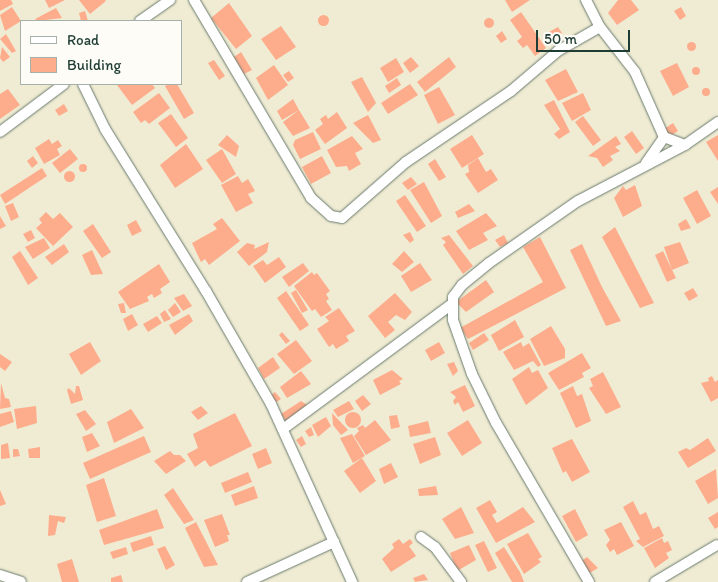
<!DOCTYPE html>
<style>
body{margin:0}
#map{position:relative;width:718px;height:582px;overflow:hidden;background:#f0ecd4;font-family:Itim,sans-serif}
div>[style]{position:absolute}
.building>*{inset:0;background:#fdac8c}
.round{border-radius:50%}
.roads{filter:drop-shadow(0 0 1px #687a6c) drop-shadow(0 0 1px #687a6c)}
.street>*{height:10px;margin:-5px;padding:0 5px;transform-origin:5px;border-radius:5px;background:#fff}
span{translate:-50% -50%;white-space:nowrap;text-align:center;line-height:1.15;-webkit-text-stroke:5px #fdfcf7;paint-order:stroke}
.legend{position:absolute;left:20px;top:20px;width:162px;height:65px;box-sizing:border-box;background:#fdfcf7;border:1px solid #a4b0a9;margin:0;padding:6px 9px;list-style:none;font-size:15px;color:#1f3d34}
.legend li{display:flex;align-items:center;gap:10px;height:25px}
.legend b{width:25px;border:1px solid #a4b0a9}
.scale{position:absolute;left:536px;top:30px;width:94px;height:22px;box-sizing:border-box;border:2px solid #1f3d34;border-top:0;padding-left:6px;font-size:15px;line-height:18px;white-space:nowrap;color:#1f3d34;-webkit-text-stroke:4px #fdfcf7;paint-order:stroke}
</style>
<div id="map">
<div class="building">
<div style="clip-path:polygon(0 0,11px 0,13px 4px,0 11px)"></div>
<div style="clip-path:polygon(45px 0,65px 0,49px 8px)"></div>
<div style="clip-path:polygon(79px 0,105px 0,106px 1px,90px 14px)"></div>
<div style="clip-path:polygon(505px 0,530px 0,512px 12px)"></div>
<div style="clip-path:polygon(618px 0,631px 0,639px 10px,617px 25px,608px 13px)"></div>
<div style="clip-path:polygon(229px 3px,252px 36px,236px 49px,211px 18px)"></div>
<div style="clip-path:polygon(12px 7px,21px 21px,5px 31px,0 15px)"></div>
<div style="clip-path:polygon(681px 7px,686px 16px,680px 20px,674px 11px)"></div>
<div style="clip-path:polygon(56px 8px,62px 18px,37px 21px,35px 19px)"></div>
<div style="clip-path:polygon(85px 11px,88px 21px,81px 21px,79px 13px)"></div>
<div style="clip-path:polygon(521px 12px,546px 48px,535px 56px,527px 45px,523px 48px,517px 41px,522px 37px,510px 20px)"></div>
<div class="round" style="left:317.5px;top:14.5px;width:11px;height:11px"></div>
<div class="round" style="left:484px;top:18px;width:10px;height:10px"></div>
<div style="clip-path:polygon(281px 26px,296px 47px,276px 60px,261px 39px)"></div>
<div style="clip-path:polygon(558px 27px,562px 33px,553px 39px,549px 32px)"></div>
<div style="clip-path:polygon(502px 31px,507px 39px,501px 43px,496px 36px)"></div>
<div style="clip-path:polygon(6px 34px,16px 51px,12px 53px,0 39px)"></div>
<div class="round" style="left:686.5px;top:41.5px;width:9px;height:9px"></div>
<div style="clip-path:polygon(2px 47px,10px 57px,3px 62px,0 58px)"></div>
<div style="clip-path:polygon(241px 52px,252px 70px,244px 74px,234px 57px)"></div>
<div style="clip-path:polygon(411px 57px,419px 66px,410px 73px,403px 63px)"></div>
<div style="clip-path:polygon(449px 57px,456px 67px,425px 92px,417px 82px)"></div>
<div style="clip-path:polygon(396px 58px,404px 72px,388px 82px,380px 68px)"></div>
<div style="clip-path:polygon(214px 60px,225px 76px,219px 80px,208px 63px)"></div>
<div style="clip-path:polygon(677px 63px,689px 87px,673px 96px,660px 71px)"></div>
<div style="clip-path:polygon(274px 65px,288px 85px,268px 100px,256px 78px)"></div>
<div class="round" style="left:692px;top:67px;width:8px;height:8px"></div>
<div style="clip-path:polygon(566px 69px,578px 92px,558px 101px,545px 80px)"></div>
<div style="clip-path:polygon(289px 71px,294px 78px,288px 82px,283px 75px)"></div>
<div style="clip-path:polygon(362px 77px,376px 103px,368px 112px,351px 82px)"></div>
<div style="clip-path:polygon(397px 78px,401px 85px,389px 93px,385px 86px)"></div>
<div style="clip-path:polygon(152px 84px,155px 88px,132px 105px,117px 85px)"></div>
<div style="clip-path:polygon(169px 84px,177px 84px,194px 113px,184px 119px,165px 86px)"></div>
<div style="clip-path:polygon(410px 84px,418px 95px,388px 114px,381px 103px)"></div>
<div style="clip-path:polygon(439px 87px,455px 115px,438px 124px,424px 95px)"></div>
<div class="round" style="left:702px;top:88px;width:8px;height:8px"></div>
<div style="clip-path:polygon(8px 89px,20px 105px,0 119px,0 94px)"></div>
<div style="clip-path:polygon(159px 93px,170px 108px,149px 124px,145px 120px,141px 123px,133px 112px)"></div>
<div style="clip-path:polygon(583px 93px,591px 110px,572px 121px,562px 103px)"></div>
<div style="clip-path:polygon(293px 99px,299px 110px,307px 123px,310px 128px,293px 136px,283px 122px,299px 110px,282px 120px,277px 111px)"></div>
<div style="clip-path:polygon(554px 100px,570px 132px,559px 139px,554px 134px,560px 129px,544px 105px)"></div>
<div style="clip-path:polygon(64px 104px,68px 111px,59px 116px,55px 110px)"></div>
<div style="clip-path:polygon(337px 112px,347px 128px,325px 144px,315px 130px,323px 124px,320px 119px,326px 115px,328px 119px)"></div>
<div style="clip-path:polygon(171px 114px,188px 138px,176px 147px,158px 123px)"></div>
<div style="clip-path:polygon(368px 115px,381px 140px,373px 143px,353px 123px)"></div>
<div style="clip-path:polygon(583px 116px,601px 140px,593px 146px,575px 122px)"></div>
<div style="clip-path:polygon(673px 123px,678px 131px,669px 137px,664px 129px)"></div>
<div style="clip-path:polygon(632px 131px,644px 148px,636px 154px,624px 137px)"></div>
<div style="clip-path:polygon(313px 132px,321px 149px,300px 159px,293px 145px,295px 140px)"></div>
<div style="clip-path:polygon(227px 135px,239px 146px,236px 157px,218px 145px)"></div>
<div style="clip-path:polygon(472px 135px,484px 154px,462px 168px,450px 149px)"></div>
<div style="clip-path:polygon(718px 135px,718px 161px,706px 142px)"></div>
<div style="clip-path:polygon(352px 136px,363px 149px,355px 153px,361px 164px,349px 171px,347px 166px,336px 167px,327px 150px)"></div>
<div style="clip-path:polygon(616px 136px,621px 144px,615px 147px,620px 151px,610px 156px,613px 160px,603px 167px,597px 158px,588px 156px)"></div>
<div style="clip-path:polygon(49px 139px,52px 144px,58px 140px,62px 146px,57px 149px,60px 155px,44px 164px,35px 148px)"></div>
<div style="clip-path:polygon(186px 144px,203px 169px,175px 188px,160px 165px)"></div>
<div style="clip-path:polygon(70px 149px,78px 159px,60px 173px,52px 163px)"></div>
<div style="clip-path:polygon(222px 149px,236px 174px,222px 183px,206px 160px)"></div>
<div style="clip-path:polygon(33px 156px,38px 163px,32px 168px,27px 161px)"></div>
<div style="clip-path:polygon(322px 156px,331px 173px,311px 184px,302px 167px)"></div>
<div style="clip-path:polygon(478px 158px,486px 172px,491px 169px,498px 180px,478px 193px,465px 174px,469px 172px,468px 165px)"></div>
<div style="clip-path:polygon(435px 159px,446px 177px,439px 181px,428px 164px)"></div>
<div class="round" style="left:79px;top:164px;width:8px;height:8px"></div>
<div style="clip-path:polygon(42px 168px,47px 176px,5px 204px,0 195px)"></div>
<div class="round" style="left:63.5px;top:170.5px;width:11px;height:11px"></div>
<div style="clip-path:polygon(238px 176px,242px 183px,248px 179px,255px 191px,248px 194px,253px 203px,236px 212px,221px 185px)"></div>
<div style="clip-path:polygon(411px 177px,417px 184px,408px 190px,402px 183px)"></div>
<div style="clip-path:polygon(424px 182px,442px 216px,431px 223px,410px 190px)"></div>
<div style="clip-path:polygon(635px 185px,642px 206px,623px 217px,614px 198px,623px 186px,626px 190px)"></div>
<div style="clip-path:polygon(718px 187px,718px 204px,710px 192px)"></div>
<div style="clip-path:polygon(697px 190px,711px 216px,697px 224px,683px 198px)"></div>
<div style="clip-path:polygon(405px 195px,426px 226px,417px 232px,396px 201px)"></div>
<div style="clip-path:polygon(13px 203px,19px 217px,11px 221px,5px 206px)"></div>
<div style="clip-path:polygon(469px 204px,475px 211px,458px 218px,455px 212px)"></div>
<div style="clip-path:polygon(46px 212px,53px 219px,60px 213px,73px 227px,53px 246px,36px 228px,42px 223px,39px 219px)"></div>
<div style="clip-path:polygon(486px 213px,497px 226px,483px 233px,488px 240px,469px 250px,456px 231px)"></div>
<div style="clip-path:polygon(0 216px,6px 226px,0 229px)"></div>
<div style="clip-path:polygon(222px 218px,240px 241px,209px 265px,205px 259px,201px 262px,192px 243px,217px 229px,213px 224px)"></div>
<div style="clip-path:polygon(686px 219px,691px 228px,681px 231px,678px 224px)"></div>
<div style="clip-path:polygon(136px 220px,142px 231px,132px 236px,127px 225px)"></div>
<div style="clip-path:polygon(93px 224px,111px 252px,102px 258px,83px 231px)"></div>
<div style="clip-path:polygon(615px 227px,654px 303px,640px 308px,602px 237px)"></div>
<div style="clip-path:polygon(31px 230px,35px 238px,28px 242px,23px 234px)"></div>
<div style="clip-path:polygon(410px 232px,414px 240px,410px 243px,403px 235px)"></div>
<div style="clip-path:polygon(449px 235px,473px 266px,463px 274px,443px 245px,446px 242px,441px 238px)"></div>
<div style="clip-path:polygon(504px 235px,508px 243px,500px 247px,495px 240px)"></div>
<div style="clip-path:polygon(540px 237px,566px 288px,468px 339px,460px 328px,543px 282px,523px 247px)"></div>
<div style="clip-path:polygon(44px 238px,50px 248px,33px 259px,25px 247px)"></div>
<div style="clip-path:polygon(269px 242px,267px 252px,249px 266px,237px 252px,247px 243px,255px 245px,254px 249px)"></div>
<div style="clip-path:polygon(680px 242px,689px 263px,672px 270px,664px 247px)"></div>
<div style="clip-path:polygon(64px 244px,69px 252px,52px 265px,45px 257px)"></div>
<div style="clip-path:polygon(582px 244px,602px 287px,621px 321px,606px 326px,570px 250px)"></div>
<div style="clip-path:polygon(92px 250px,103px 274px,91px 275px,82px 255px)"></div>
<div style="clip-path:polygon(20px 251px,38px 278px,28px 285px,12px 257px)"></div>
<div style="clip-path:polygon(404px 251px,414px 262px,402px 272px,392px 264px)"></div>
<div style="clip-path:polygon(663px 251px,676px 278px,667px 282px,655px 255px)"></div>
<div style="clip-path:polygon(279px 257px,286px 267px,265px 283px,253px 266px,263px 260px,267px 265px)"></div>
<div style="clip-path:polygon(303px 263px,309px 271px,289px 287px,282px 277px)"></div>
<div style="clip-path:polygon(420px 263px,432px 280px,411px 292px,401px 276px)"></div>
<div style="clip-path:polygon(159px 264px,170px 282px,160px 289px,162px 293px,154px 298px,152px 294px,147px 297px,149px 301px,130px 309px,118px 292px)"></div>
<div style="clip-path:polygon(312px 272px,314px 275px,317px 273px,330px 291px,326px 294px,329px 299px,326px 301px,332px 310px,321px 317px,315px 309px,312px 311px,294px 286px)"></div>
<div style="clip-path:polygon(486px 280px,494px 292px,466px 312px,456px 302px)"></div>
<div style="clip-path:polygon(693px 288px,698px 296px,689px 301px,684px 293px)"></div>
<div style="clip-path:polygon(296px 290px,308px 310px,302px 313px,291px 293px)"></div>
<div style="clip-path:polygon(286px 291px,309px 325px,300px 331px,277px 298px)"></div>
<div style="clip-path:polygon(395px 293px,412px 312px,405px 320px,396px 315px,388px 322px,395px 330px,385px 338px,368px 316px)"></div>
<div style="clip-path:polygon(184px 294px,192px 306px,183px 311px,174px 298px)"></div>
<div style="clip-path:polygon(124px 303px,126px 313px,121px 313px,118px 304px)"></div>
<div style="clip-path:polygon(175px 303px,181px 312px,173px 317px,168px 310px)"></div>
<div style="clip-path:polygon(339px 308px,355px 331px,346px 336px,349px 341px,336px 349px,333px 344px,329px 347px,317px 329px,329px 321px,325px 317px)"></div>
<div style="clip-path:polygon(165px 310px,171px 319px,164px 322px,160px 314px)"></div>
<div style="clip-path:polygon(132px 314px,138px 325px,128px 331px,123px 319px)"></div>
<div style="clip-path:polygon(189px 314px,193px 321px,175px 335px,169px 325px)"></div>
<div style="clip-path:polygon(157px 316px,162px 323px,148px 332px,143px 324px)"></div>
<div style="clip-path:polygon(515px 320px,524px 337px,499px 351px,491px 335px)"></div>
<div style="clip-path:polygon(551px 326px,565px 349px,565px 358px,544px 366px,530px 339px)"></div>
<div style="clip-path:polygon(282px 332px,290px 341px,286px 344px,279px 335px)"></div>
<div style="clip-path:polygon(484px 333px,489px 340px,473px 350px,469px 343px)"></div>
<div style="clip-path:polygon(296px 340px,312px 361px,294px 374px,277px 354px)"></div>
<div style="clip-path:polygon(90px 342px,101px 361px,81px 375px,69px 354px)"></div>
<div style="clip-path:polygon(439px 342px,445px 353px,431px 361px,425px 350px)"></div>
<div style="clip-path:polygon(521px 342px,523px 347px,529px 343px,541px 365px,538px 367px,533px 361px,514px 370px,503px 352px)"></div>
<div style="clip-path:polygon(582px 353px,591px 368px,582px 373px,584px 377px,559px 390px,548px 373px)"></div>
<div style="clip-path:polygon(0 354px,12px 362px,5px 371px,0 367px)"></div>
<div style="clip-path:polygon(273px 357px,280px 368px,264px 379px,258px 368px)"></div>
<div style="clip-path:polygon(454px 362px,458px 371px,453px 376px,447px 364px)"></div>
<div style="clip-path:polygon(529px 367px,532px 373px,538px 370px,548px 388px,526px 405px,512px 379px)"></div>
<div style="clip-path:polygon(392px 370px,403px 379px,399px 381px,401px 384px,380px 395px,373px 380px)"></div>
<div style="clip-path:polygon(301px 371px,311px 384px,287px 398px,280px 387px)"></div>
<div style="clip-path:polygon(603px 372px,621px 407px,606px 414px,589px 388px,593px 386px,590px 379px)"></div>
<div style="clip-path:polygon(712px 376px,715px 382px,718px 380px,718px 398px,711px 402px,701px 383px,709px 381px,708px 378px)"></div>
<div style="clip-path:polygon(1px 383px,5px 398px,9px 399px,11px 407px,0 409px)"></div>
<div style="clip-path:polygon(465px 385px,475px 406px,463px 412px,458px 402px,455px 405px,453px 401px,456px 397px,450px 392px)"></div>
<div style="clip-path:polygon(76px 386px,79px 386px,83px 400px,71px 404px,67px 390px,69px 388px,75px 394px)"></div>
<div style="clip-path:polygon(573px 386px,577px 396px,582px 394px,591px 421px,576px 428px,560px 393px)"></div>
<div style="clip-path:polygon(275px 392px,281px 399px,275px 403px,270px 396px)"></div>
<div style="clip-path:polygon(363px 395px,371px 404px,362px 411px,355px 401px)"></div>
<div style="clip-path:polygon(301px 401px,309px 406px,286px 421px,281px 414px)"></div>
<div style="clip-path:polygon(349px 401px,354px 409px,338px 417px,333px 410px)"></div>
<div style="clip-path:polygon(36px 406px,37px 423px,17px 429px,14px 409px)"></div>
<div style="clip-path:polygon(201px 406px,208px 413px,198px 420px,191px 412px)"></div>
<div style="clip-path:polygon(131px 409px,144px 428px,114px 443px,107px 422px)"></div>
<div style="clip-path:polygon(85px 410px,96px 424px,86px 431px,76px 414px)"></div>
<div style="clip-path:polygon(11px 411px,14px 422px,0 427px,0 414px)"></div>
<div class="round" style="left:345px;top:412px;width:16px;height:16px"></div>
<div style="clip-path:polygon(235px 413px,252px 446px,210px 467px,205px 460px,195px 467px,187px 454px,198px 448px,193px 434px)"></div>
<div style="clip-path:polygon(332px 413px,348px 430px,341px 435px,333px 425px)"></div>
<div style="clip-path:polygon(397px 415px,400px 427px,391px 429px,389px 416px)"></div>
<div style="clip-path:polygon(326px 417px,331px 426px,318px 437px,312px 425px)"></div>
<div style="clip-path:polygon(375px 420px,391px 440px,366px 455px,354px 436px,359px 431px,357px 428px,363px 425px,365px 428px)"></div>
<div style="clip-path:polygon(468px 420px,482px 443px,462px 456px,447px 433px)"></div>
<div style="clip-path:polygon(428px 421px,431px 433px,410px 437px,408px 426px)"></div>
<div style="clip-path:polygon(311px 427px,314px 435px,309px 437px,305px 431px)"></div>
<div style="clip-path:polygon(92px 433px,100px 446px,87px 452px,82px 437px)"></div>
<div style="clip-path:polygon(352px 434px,365px 456px,353px 463px,340px 438px)"></div>
<div style="clip-path:polygon(144px 436px,151px 452px,90px 479px,83px 463px)"></div>
<div style="clip-path:polygon(302px 436px,306px 444px,301px 447px,296px 440px)"></div>
<div style="clip-path:polygon(435px 437px,441px 455px,420px 464px,413px 444px)"></div>
<div style="clip-path:polygon(708px 438px,716px 451px,688px 468px,678px 452px,686px 448px,690px 450px)"></div>
<div style="clip-path:polygon(572px 439px,590px 472px,572px 482px,566px 471px,563px 473px,552px 448px)"></div>
<div style="clip-path:polygon(8px 443px,10px 458px,1px 459px,1px 445px)"></div>
<div style="clip-path:polygon(40px 447px,40px 458px,29px 458px,28px 449px)"></div>
<div style="clip-path:polygon(266px 448px,272px 463px,258px 469px,252px 454px)"></div>
<div style="clip-path:polygon(13px 449px,18px 449px,20px 456px,13px 457px)"></div>
<div style="clip-path:polygon(170px 451px,174px 455px,180px 455px,186px 461px,166px 474px,154px 461px)"></div>
<div style="clip-path:polygon(362px 458px,376px 481px,360px 493px,344px 471px)"></div>
<div style="clip-path:polygon(391px 463px,398px 477px,384px 484px,379px 469px)"></div>
<div style="clip-path:polygon(716px 469px,718px 498px,708px 504px,695px 481px)"></div>
<div style="clip-path:polygon(248px 472px,252px 482px,225px 493px,221px 483px)"></div>
<div style="clip-path:polygon(104px 478px,116px 516px,97px 522px,86px 485px)"></div>
<div style="clip-path:polygon(254px 486px,258px 498px,235px 506px,231px 495px)"></div>
<div style="clip-path:polygon(436px 486px,438px 495px,419px 496px,418px 489px)"></div>
<div style="clip-path:polygon(173px 488px,194px 520px,184px 524px,164px 495px)"></div>
<div style="clip-path:polygon(0 490px,6px 504px,0 506px)"></div>
<div style="clip-path:polygon(490px 500px,497px 512px,492px 515px,497px 523px,523px 507px,535px 522px,496px 543px,476px 508px)"></div>
<div style="clip-path:polygon(633px 501px,640px 515px,646px 512px,653px 529px,659px 526px,664px 536px,643px 547px,636px 541px,640px 539px,623px 507px)"></div>
<div style="clip-path:polygon(461px 507px,474px 533px,455px 539px,442px 519px)"></div>
<div style="clip-path:polygon(157px 509px,164px 528px,104px 545px,99px 530px)"></div>
<div style="clip-path:polygon(575px 509px,588px 535px,576px 542px,562px 516px)"></div>
<div style="clip-path:polygon(718px 512px,718px 527px,715px 529px,708px 518px)"></div>
<div style="clip-path:polygon(222px 514px,230px 535px,227px 535px,229px 541px,215px 547px,204px 520px)"></div>
<div style="clip-path:polygon(49px 515px,66px 517px,64px 523px,58px 521px,55px 535px,48px 536px)"></div>
<div style="clip-path:polygon(196px 522px,218px 565px,204px 567px,185px 528px)"></div>
<div style="clip-path:polygon(621px 522px,634px 546px,617px 555px,614px 549px,610px 552px,606px 545px,610px 540px,604px 530px)"></div>
<div style="clip-path:polygon(528px 533px,542px 557px,538px 559px,541px 562px,524px 574px,507px 544px)"></div>
<div style="clip-path:polygon(151px 536px,154px 545px,133px 552px,130px 543px)"></div>
<div style="clip-path:polygon(662px 538px,664px 543px,668px 541px,672px 550px,666px 553px,669px 558px,655px 568px,644px 548px)"></div>
<div style="clip-path:polygon(399px 539px,403px 544px,410px 539px,413px 543px,409px 546px,416px 556px,391px 572px,382px 559px,394px 548px,392px 544px)"></div>
<div style="clip-path:polygon(484px 541px,497px 568px,488px 572px,475px 545px)"></div>
<div style="clip-path:polygon(469px 545px,476px 560px,457px 571px,450px 553px)"></div>
<div style="clip-path:polygon(165px 546px,175px 565px,166px 570px,157px 549px)"></div>
<div style="clip-path:polygon(126px 547px,128px 554px,113px 559px,110px 552px)"></div>
<div style="clip-path:polygon(504px 547px,520px 572px,524px 582px,512px 582px,495px 553px)"></div>
<div style="clip-path:polygon(587px 557px,598px 568px,588px 574px,580px 562px)"></div>
<div style="clip-path:polygon(72px 559px,79px 582px,62px 582px,57px 564px)"></div>
<div style="clip-path:polygon(424px 574px,428px 580px,415px 582px,413px 578px)"></div>
<div style="clip-path:polygon(121px 575px,123px 582px,111px 582px,111px 578px)"></div>
</div>
<div class="roads">
<div class="street">
<div style="left:194px;top:0;width:230px;rotate:59.4deg"></div>
<div style="left:311px;top:198px;width:27px;rotate:42deg"></div>
<div style="left:331px;top:216px;width:11px;rotate:10deg"></div>
<div style="left:342px;top:218px;width:85px;rotate:-41.2deg"></div>
<div style="left:406px;top:162px;width:127px;rotate:-34.1deg"></div>
<div style="left:511px;top:91px;width:62px;rotate:-40.4deg"></div>
<div style="left:558px;top:51px;width:48px;rotate:-29.7deg"></div>
<div style="left:586px;top:0;width:30px;rotate:63deg"></div>
<div style="left:600px;top:27px;width:57px;rotate:52.1deg"></div>
<div style="left:635px;top:72px;width:71px;rotate:66deg"></div>
<div style="left:664px;top:137px;width:22px;rotate:21deg"></div>
<div style="left:140px;top:21px;width:37px;rotate:-35deg"></div>
<div style="left:83px;top:84px;width:50px;rotate:63.9deg"></div>
<div style="left:105px;top:129px;width:191px;rotate:58.1deg"></div>
<div style="left:206px;top:291px;width:130px;rotate:60.1deg"></div>
<div style="left:271px;top:404px;width:196px;rotate:65.5deg"></div>
<div style="left:0;top:132px;width:80px;rotate:-36.9deg"></div>
<div style="left:646px;top:163px;width:32px;rotate:-55deg"></div>
<div style="left:283px;top:429px;width:210px;rotate:-36.5deg"></div>
<div style="left:421px;top:537px;width:17px;rotate:36deg"></div>
<div style="left:435px;top:547px;width:44px;rotate:53.4deg"></div>
<div style="left:0;top:575px;width:22px;rotate:18deg"></div>
<div style="left:247px;top:582px;width:96px;rotate:-24.7deg"></div>
<div style="left:589px;top:582px;width:184px;rotate:-120.3deg"></div>
<div style="left:496px;top:423px;width:55px;rotate:-116.1deg"></div>
<div style="left:472px;top:374px;width:57px;rotate:-109.4deg"></div>
<div style="left:453px;top:320px;width:23px;rotate:-90deg"></div>
<div style="left:453px;top:297px;width:15px;rotate:-53deg"></div>
<div style="left:462px;top:285px;width:35px;rotate:-39deg"></div>
<div style="left:489px;top:263px;width:108px;rotate:-34.9deg"></div>
<div style="left:578px;top:201px;width:121px;rotate:-27.6deg"></div>
<div style="left:685px;top:145px;width:40px;rotate:-34.9deg"></div>
<div style="left:655px;top:582px;width:72px;rotate:-30.8deg"></div>
</div>
</div>
<ul class="legend">
<li><b style="height:6px;background:#fff"></b>Road</li>
<li><b style="height:14px;background:#fdac8c"></b>Building</li>
</ul>
<div class="scale">50 m</div>
</div>
